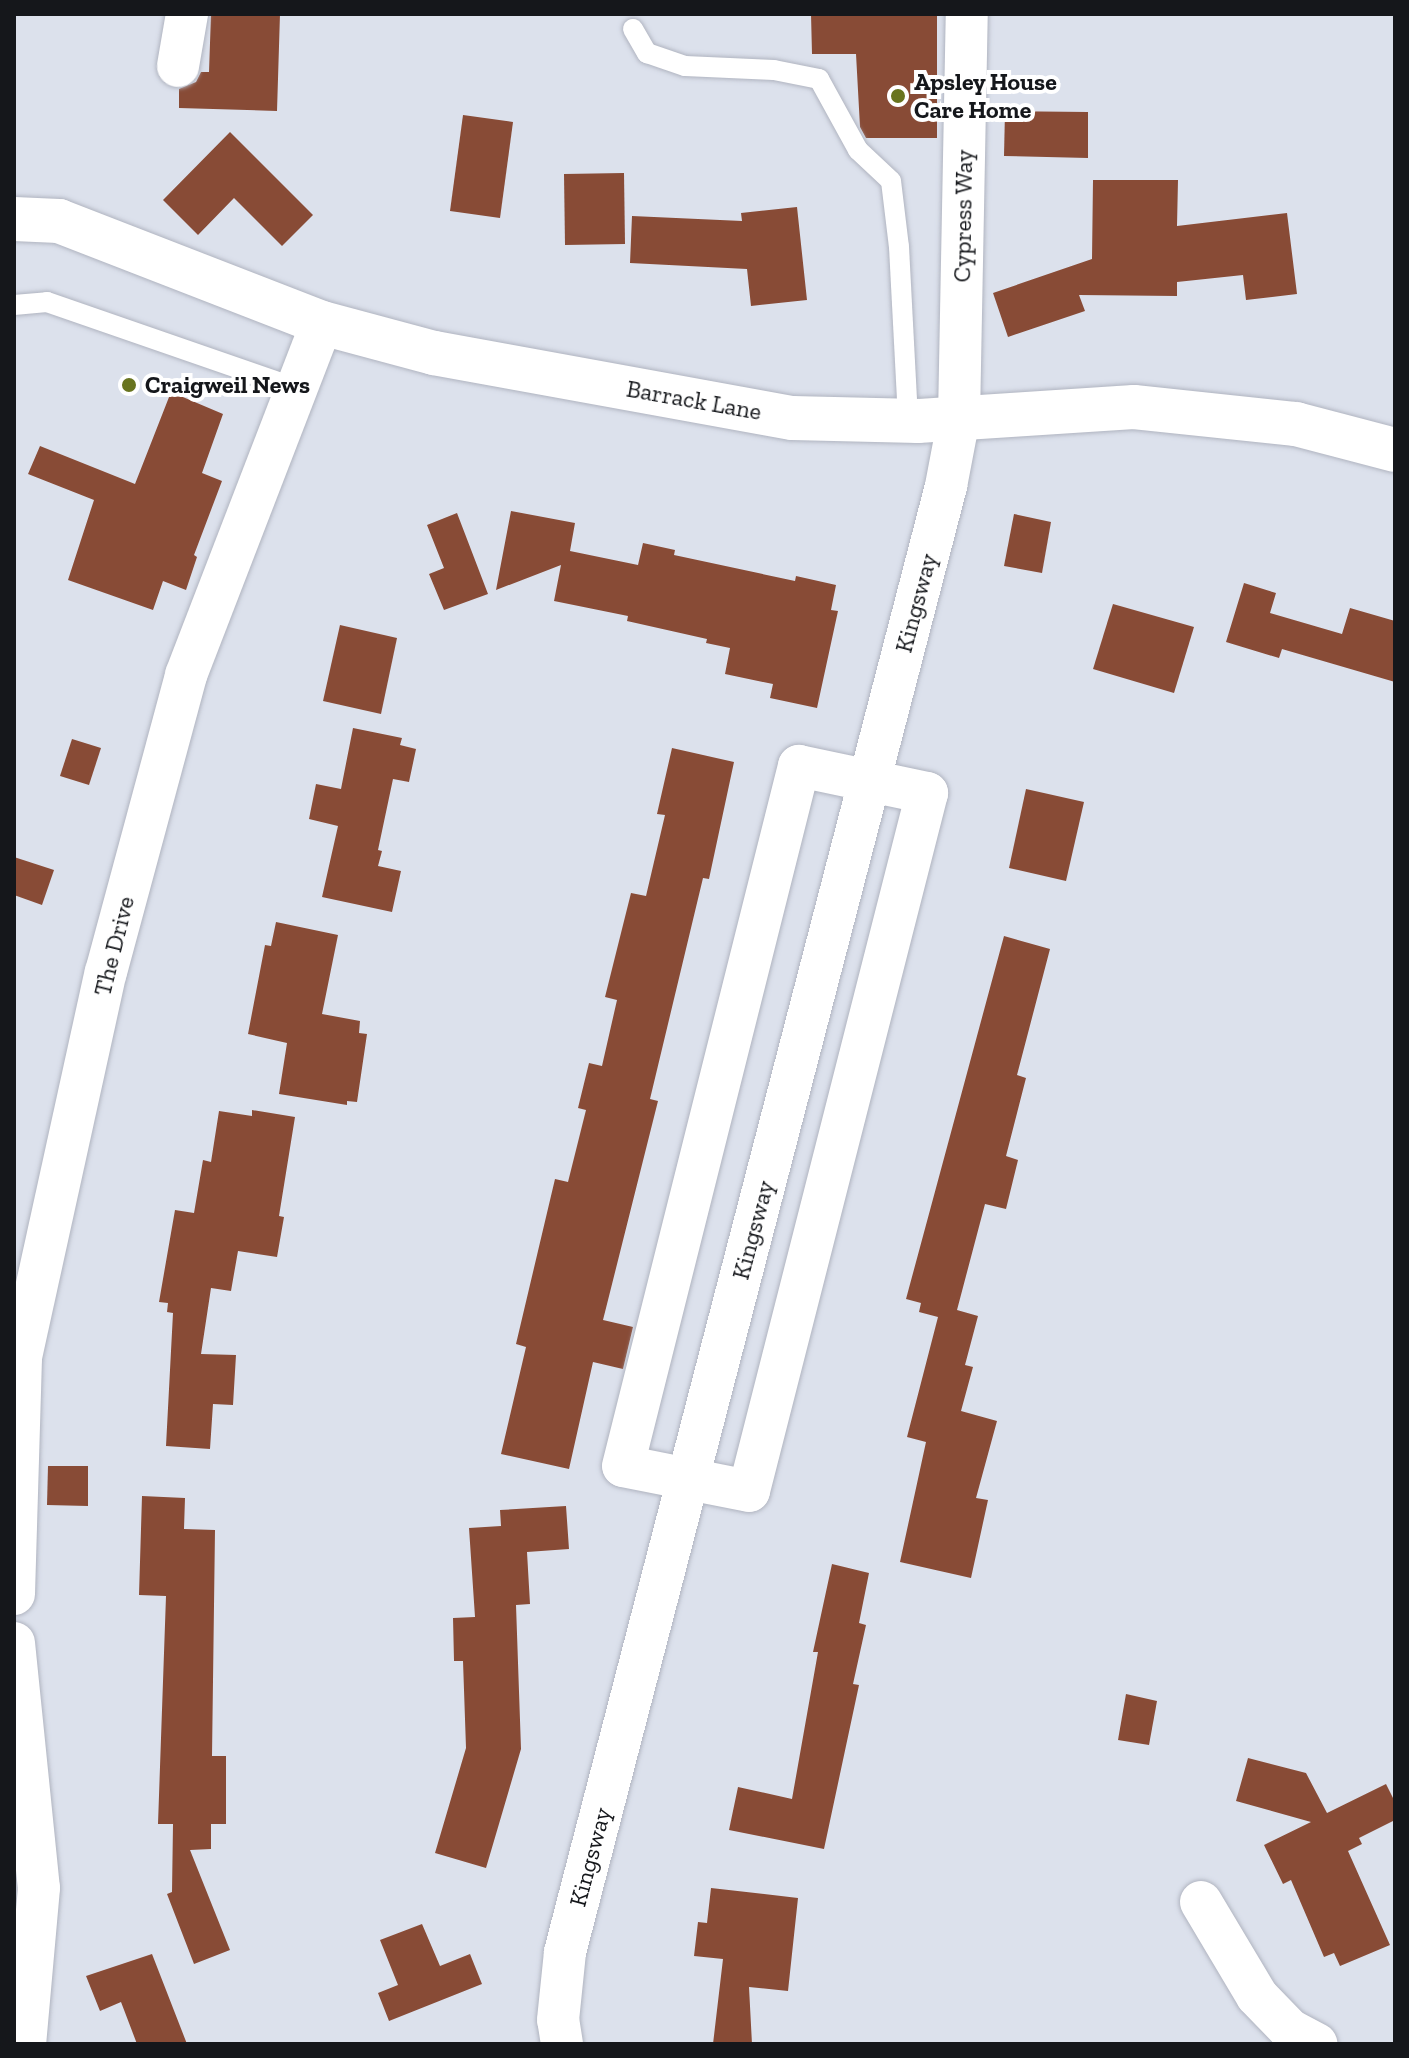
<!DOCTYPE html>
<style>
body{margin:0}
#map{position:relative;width:1409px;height:2058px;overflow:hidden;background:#dce1ec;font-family:"Zilla Slab",serif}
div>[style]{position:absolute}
.building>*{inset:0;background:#884b36}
.roads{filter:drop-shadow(0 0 2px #b0b4c0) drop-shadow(0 0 2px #b0b4c0)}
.service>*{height:20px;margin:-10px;padding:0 10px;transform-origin:10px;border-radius:10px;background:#fff}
.minor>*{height:42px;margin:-21px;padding:0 21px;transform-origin:21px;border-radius:21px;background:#fff}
.tertiary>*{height:44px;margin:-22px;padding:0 22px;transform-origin:22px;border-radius:22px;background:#fff}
.dots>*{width:22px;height:22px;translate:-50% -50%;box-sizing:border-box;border:4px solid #fff;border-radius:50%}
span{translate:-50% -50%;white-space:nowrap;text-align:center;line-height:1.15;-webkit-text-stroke:8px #fff;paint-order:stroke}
.poi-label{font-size:24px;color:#15171b;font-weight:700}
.left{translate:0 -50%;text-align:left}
.street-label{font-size:24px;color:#15171b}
.frame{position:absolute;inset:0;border:16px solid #15171b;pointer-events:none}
</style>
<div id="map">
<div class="building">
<div style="clip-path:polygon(211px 14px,280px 14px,277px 111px,179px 108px,179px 89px,196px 82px,201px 72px,209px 72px)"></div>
<div style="clip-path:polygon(811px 14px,937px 14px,937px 138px,866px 138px,860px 127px,856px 54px,812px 54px)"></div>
<div style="clip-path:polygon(1005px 111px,1088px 112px,1088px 158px,1004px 156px)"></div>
<div style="clip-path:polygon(463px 115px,513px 122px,500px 218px,450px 211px)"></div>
<div style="clip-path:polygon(230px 132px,313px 215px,282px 246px,234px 198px,198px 235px,163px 200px)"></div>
<div style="clip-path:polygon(624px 173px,625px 244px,565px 245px,564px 174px)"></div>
<div style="clip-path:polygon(1093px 180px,1178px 180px,1177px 226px,1287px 213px,1297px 294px,1246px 300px,1243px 275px,1177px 282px,1177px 296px,1079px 295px,1085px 311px,1008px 337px,993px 293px,1092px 259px)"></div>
<div style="clip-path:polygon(797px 207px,807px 300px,751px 306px,747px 269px,630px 263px,632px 216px,742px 221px,741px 213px)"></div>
<div style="clip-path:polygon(171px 392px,223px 414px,202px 473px,222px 481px,194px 555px,197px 557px,186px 590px,163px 581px,153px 610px,68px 580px,94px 500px,28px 474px,40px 446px,135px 484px)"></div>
<div style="clip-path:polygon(511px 511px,575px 523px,570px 551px,638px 565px,643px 543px,675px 550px,674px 555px,795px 581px,796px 576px,836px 585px,831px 610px,838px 611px,817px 708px,770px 698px,773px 684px,725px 674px,730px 648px,706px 643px,707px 639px,627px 621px,628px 616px,554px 601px,561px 565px,496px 590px)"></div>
<div style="clip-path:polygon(457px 513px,488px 594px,444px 610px,429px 574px,444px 568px,427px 525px)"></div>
<div style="clip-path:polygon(1014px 514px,1051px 522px,1042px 573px,1004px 566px)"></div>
<div style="clip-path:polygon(1244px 583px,1276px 593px,1270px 613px,1342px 634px,1350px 608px,1395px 621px,1395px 682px,1282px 649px,1279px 658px,1226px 642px)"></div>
<div style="clip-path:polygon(1113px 604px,1194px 627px,1174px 693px,1093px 669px)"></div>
<div style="clip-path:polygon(340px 625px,397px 638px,381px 714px,323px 701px)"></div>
<div style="clip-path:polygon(353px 728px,402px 738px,400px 745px,416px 749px,409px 782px,393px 779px,378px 850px,382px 851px,378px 866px,401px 871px,392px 912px,322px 897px,338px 826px,309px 819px,316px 784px,341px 789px)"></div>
<div style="clip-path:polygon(72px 739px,101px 748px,89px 785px,60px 776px)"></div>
<div style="clip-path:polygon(672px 748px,734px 762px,709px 879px,703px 878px,650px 1099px,658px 1101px,603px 1320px,633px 1327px,623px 1369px,593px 1362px,569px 1469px,501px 1454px,526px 1347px,516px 1344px,555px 1179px,568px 1182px,586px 1110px,578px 1108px,589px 1063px,602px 1066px,617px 1000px,605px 997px,631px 893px,646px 896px,665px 815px,657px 814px)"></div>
<div style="clip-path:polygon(1026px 789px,1084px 802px,1066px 881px,1009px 868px)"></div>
<div style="clip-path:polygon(14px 857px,54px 870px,42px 905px,14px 895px)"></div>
<div style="clip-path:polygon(276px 922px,338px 935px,322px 1014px,360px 1021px,359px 1033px,367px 1034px,357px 1102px,347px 1101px,347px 1105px,279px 1094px,287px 1043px,248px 1034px,265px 945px,271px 946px)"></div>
<div style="clip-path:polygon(1004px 936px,1050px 949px,1017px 1075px,1026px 1078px,1006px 1156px,1018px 1160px,1006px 1209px,985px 1204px,957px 1310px,978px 1316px,965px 1365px,973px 1367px,961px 1411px,997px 1421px,976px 1498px,988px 1500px,971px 1578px,900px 1562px,926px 1442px,907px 1437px,938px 1317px,919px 1312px,921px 1303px,906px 1299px)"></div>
<div style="clip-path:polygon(252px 1110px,295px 1117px,279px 1216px,284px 1217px,277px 1257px,238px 1251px,231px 1291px,211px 1288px,201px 1354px,236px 1355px,233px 1405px,213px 1404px,210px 1449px,166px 1446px,173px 1313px,167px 1312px,168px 1303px,159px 1302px,175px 1210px,194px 1213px,203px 1160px,211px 1162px,219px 1111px,252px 1116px)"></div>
<div style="clip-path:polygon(48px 1466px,88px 1466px,88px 1506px,47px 1505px)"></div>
<div style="clip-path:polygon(142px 1496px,185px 1498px,184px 1529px,215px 1530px,212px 1756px,226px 1756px,226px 1824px,211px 1824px,211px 1849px,190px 1850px,230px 1950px,194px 1964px,167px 1894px,172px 1892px,173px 1824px,158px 1824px,166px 1596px,139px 1595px)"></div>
<div style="clip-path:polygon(566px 1506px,569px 1549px,527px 1552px,530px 1604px,516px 1605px,521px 1749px,486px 1868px,435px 1853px,466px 1748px,463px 1661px,454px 1661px,453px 1618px,475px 1617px,469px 1528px,501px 1526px,500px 1510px)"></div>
<div style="clip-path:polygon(832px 1564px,869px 1573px,859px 1623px,866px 1625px,853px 1684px,859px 1685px,824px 1849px,729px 1830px,738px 1787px,792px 1799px,818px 1652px,813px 1652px)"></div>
<div style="clip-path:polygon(1126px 1694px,1157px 1701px,1149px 1745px,1118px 1740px)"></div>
<div style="clip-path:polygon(1248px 1758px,1306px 1773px,1327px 1813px,1386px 1784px,1395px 1802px,1395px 1820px,1359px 1838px,1362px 1844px,1348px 1851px,1390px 1945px,1340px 1966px,1334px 1953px,1324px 1957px,1291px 1880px,1283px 1884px,1264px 1845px,1311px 1822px,1236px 1801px)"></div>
<div style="clip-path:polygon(711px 1888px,798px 1898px,788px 1991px,749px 1987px,752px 2044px,713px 2044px,723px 1959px,694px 1956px,698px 1922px,707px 1923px)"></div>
<div style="clip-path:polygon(422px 1924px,440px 1966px,470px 1954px,482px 1984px,389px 2021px,378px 1993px,398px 1985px,380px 1940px)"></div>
<div style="clip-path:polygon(152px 1954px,187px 2044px,137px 2044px,121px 2002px,100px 2011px,86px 1976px)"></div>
</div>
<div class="roads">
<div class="service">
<div style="left:633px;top:29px;width:28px;rotate:60deg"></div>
<div style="left:647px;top:53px;width:40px;rotate:18.9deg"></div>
<div style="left:685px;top:66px;width:89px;rotate:2.6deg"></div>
<div style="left:774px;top:70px;width:46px;rotate:11.3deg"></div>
<div style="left:819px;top:79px;width:81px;rotate:61.2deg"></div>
<div style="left:858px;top:150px;width:45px;rotate:43.2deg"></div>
<div style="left:891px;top:181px;width:66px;rotate:83.1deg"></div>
<div style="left:899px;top:247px;width:174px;rotate:87deg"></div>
<div style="left:14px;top:305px;width:33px;rotate:-5deg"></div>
<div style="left:47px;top:302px;width:262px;rotate:19.1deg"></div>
</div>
<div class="minor">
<div style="left:178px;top:66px;width:53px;rotate:-80.2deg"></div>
<div style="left:799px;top:766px;width:131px;rotate:11.9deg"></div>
<div style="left:927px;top:793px;width:720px;rotate:104.31deg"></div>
<div style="left:749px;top:1491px;width:128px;rotate:-168.8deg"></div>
<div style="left:623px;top:1466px;width:722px;rotate:-75.89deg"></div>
<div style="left:14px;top:1594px;width:237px;rotate:-88.3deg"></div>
<div style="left:21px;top:1357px;width:394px;rotate:-77.6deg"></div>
<div style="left:106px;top:972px;width:308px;rotate:-74.9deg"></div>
<div style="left:186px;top:675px;width:377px;rotate:-68.9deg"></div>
<div style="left:14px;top:1643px;width:246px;rotate:84.2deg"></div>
<div style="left:39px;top:1888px;width:157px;rotate:95.1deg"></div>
<div style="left:1201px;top:1902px;width:109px;rotate:59.2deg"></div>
<div style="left:1257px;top:1996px;width:47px;rotate:45.9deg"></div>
<div style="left:1290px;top:2030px;width:30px;rotate:28deg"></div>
<div style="left:562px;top:2044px;width:24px;rotate:-99deg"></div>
<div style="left:558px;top:2020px;width:68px;rotate:-84.1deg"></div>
<div style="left:565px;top:1952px;width:1515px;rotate:-75.43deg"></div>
<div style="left:946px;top:486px;width:69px;rotate:-79.2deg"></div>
<div style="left:959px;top:418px;width:404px;rotate:-88.9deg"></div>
</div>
<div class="tertiary">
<div style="left:14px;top:219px;width:45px;rotate:2.5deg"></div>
<div style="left:59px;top:221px;width:282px;rotate:21.2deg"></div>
<div style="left:322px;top:323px;width:116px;rotate:15deg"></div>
<div style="left:434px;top:353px;width:364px;rotate:10.3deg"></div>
<div style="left:792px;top:418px;width:126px;rotate:1.4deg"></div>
<div style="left:918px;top:421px;width:216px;rotate:-3.7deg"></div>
<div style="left:1134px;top:407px;width:163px;rotate:6deg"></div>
<div style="left:1296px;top:424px;width:102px;rotate:14.7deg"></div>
</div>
</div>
<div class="dots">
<div style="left:898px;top:96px;background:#68741f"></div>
<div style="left:129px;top:385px;background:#68741f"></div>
</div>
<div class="poi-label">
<span class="left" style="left:914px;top:96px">Apsley House<br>Care Home</span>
<span class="left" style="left:145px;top:385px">Craigweil News</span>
</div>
<div class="street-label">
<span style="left:963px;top:216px;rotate:-89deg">Cypress Way</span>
<span style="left:694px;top:400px;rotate:10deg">Barrack Lane</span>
<span style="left:916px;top:603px;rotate:-75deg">Kingsway</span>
<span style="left:114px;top:946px;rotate:-76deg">The Drive</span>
<span style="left:753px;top:1230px;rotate:-75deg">Kingsway</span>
<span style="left:590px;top:1857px;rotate:-75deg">Kingsway</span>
</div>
<div class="frame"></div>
</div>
